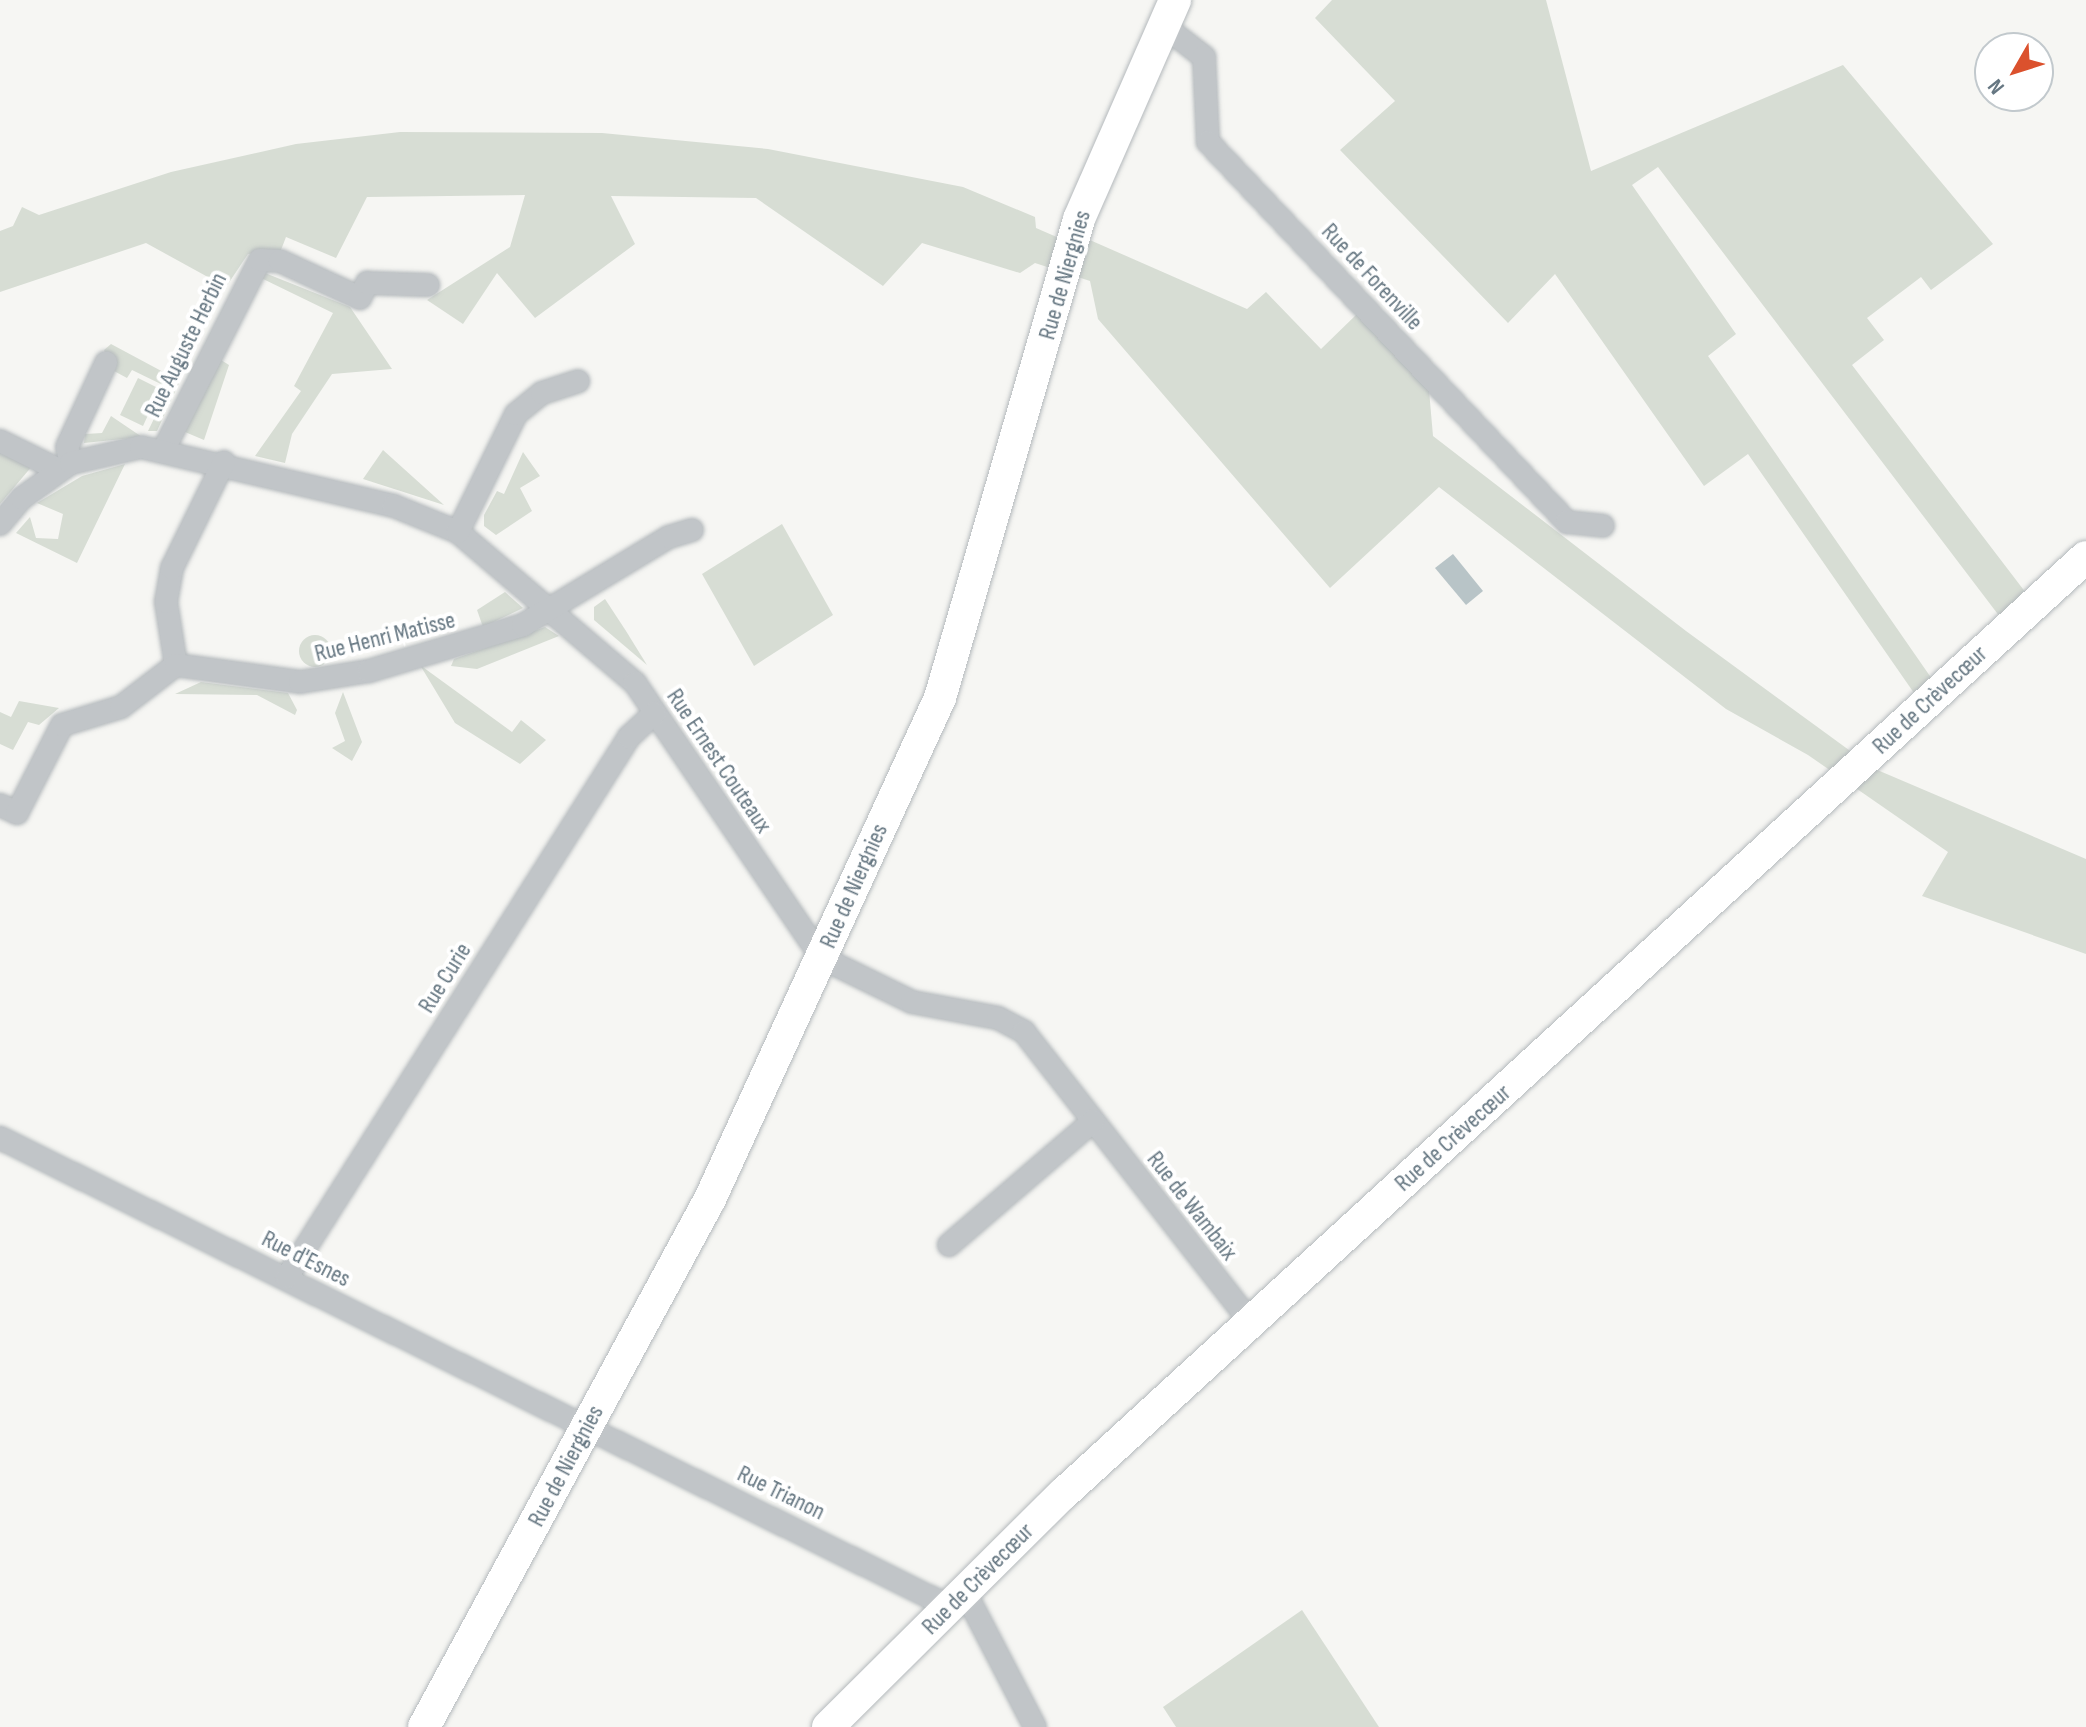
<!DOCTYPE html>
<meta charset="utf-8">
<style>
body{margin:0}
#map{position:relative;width:2086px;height:1727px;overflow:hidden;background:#f6f6f3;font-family:"Sofia Sans Condensed",sans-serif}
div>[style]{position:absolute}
.green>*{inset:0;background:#d7ddd4}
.round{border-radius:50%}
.water>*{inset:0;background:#b8c4c7}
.roads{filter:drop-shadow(0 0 2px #b4b9bc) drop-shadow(0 0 2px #b4b9bc)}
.street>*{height:22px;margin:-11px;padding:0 11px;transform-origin:11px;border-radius:11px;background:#c1c5c8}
.secondary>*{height:32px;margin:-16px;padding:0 16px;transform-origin:16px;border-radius:16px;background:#fff}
span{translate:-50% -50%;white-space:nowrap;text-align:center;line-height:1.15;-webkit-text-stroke:8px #fff;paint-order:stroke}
.street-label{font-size:24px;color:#667782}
.north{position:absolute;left:1974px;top:32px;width:80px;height:80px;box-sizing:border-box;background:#fff;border:2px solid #c2c9cd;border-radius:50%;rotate:231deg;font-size:22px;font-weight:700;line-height:32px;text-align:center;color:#667782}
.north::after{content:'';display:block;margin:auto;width:28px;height:36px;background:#db512d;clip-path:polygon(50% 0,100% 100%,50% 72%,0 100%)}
</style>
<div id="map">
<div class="green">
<div style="clip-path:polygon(1332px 0,1546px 0,1591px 171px,1843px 65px,1993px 244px,1931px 290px,1921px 277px,1867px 318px,1884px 340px,1852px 365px,2026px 593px,2000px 617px,1658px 167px,1632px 185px,1736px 334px,1708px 356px,1932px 679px,1914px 693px,1748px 454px,1704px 486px,1555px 274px,1508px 323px,1340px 150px,1395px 101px,1315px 18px)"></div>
<div style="clip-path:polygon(400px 132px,602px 133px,768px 149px,963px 187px,1035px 217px,1036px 228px,1082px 248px,1083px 237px,1247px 309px,1266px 292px,1321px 349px,1357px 314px,1429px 390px,1433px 436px,1686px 631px,1875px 769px,2086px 859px,2086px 954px,1922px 896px,1948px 852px,1808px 755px,1726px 709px,1439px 487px,1330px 588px,1098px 319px,1090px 281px,1035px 263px,1020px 273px,922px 243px,883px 286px,756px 198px,611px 196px,635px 244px,535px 318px,497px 273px,463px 324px,427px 300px,510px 247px,525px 195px,367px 197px,336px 258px,286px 237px,281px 250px,248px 254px,226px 287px,146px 243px,0 292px,0 231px,13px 226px,22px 207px,39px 215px,171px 172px,296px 144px)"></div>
<div style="clip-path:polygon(265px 273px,350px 307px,392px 369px,332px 374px,292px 434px,285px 463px,255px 456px,301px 391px,294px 386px,333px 313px,261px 278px)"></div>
<div style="clip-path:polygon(111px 344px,180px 381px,157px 431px,148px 431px,169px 388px,132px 370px,127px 378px,114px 371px,104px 350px)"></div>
<div style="clip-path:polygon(221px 360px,229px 365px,204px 440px,185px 432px)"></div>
<div style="clip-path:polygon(138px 378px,160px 389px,143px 426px,120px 415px)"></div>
<div style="clip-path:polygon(111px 416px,142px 437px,84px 443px,85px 434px,102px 433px)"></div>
<div style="clip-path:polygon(383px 450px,444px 505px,363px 479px)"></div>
<div style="clip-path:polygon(0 451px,33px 465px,0 504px)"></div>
<div style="clip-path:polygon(523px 452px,540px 476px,520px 488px,532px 511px,496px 535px,484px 526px,484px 515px,497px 491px,504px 494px)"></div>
<div style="clip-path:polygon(125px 464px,77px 563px,16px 533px,30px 517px,36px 538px,58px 539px,63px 514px,37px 503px,82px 476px)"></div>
<div style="clip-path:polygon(782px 524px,833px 615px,754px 666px,702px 574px)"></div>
<div style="clip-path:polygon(505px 592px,523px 608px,483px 627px,477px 610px)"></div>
<div style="clip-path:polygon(605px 599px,626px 631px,647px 665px,594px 620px,594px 607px)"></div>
<div style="clip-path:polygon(545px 627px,559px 636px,477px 669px,451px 666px,454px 659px)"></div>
<div class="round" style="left:299px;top:635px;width:32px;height:32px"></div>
<div style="clip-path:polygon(420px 665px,512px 732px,521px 720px,546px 740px,520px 764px,455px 723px)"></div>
<div style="clip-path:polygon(201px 682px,288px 693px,297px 710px,295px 715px,257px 695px,175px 694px)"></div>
<div style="clip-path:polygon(343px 692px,362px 742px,352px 761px,332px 748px,345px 741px,335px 713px)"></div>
<div style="clip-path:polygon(19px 701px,59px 708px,39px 725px,28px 722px,13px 750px,0 744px,0 712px,11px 717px)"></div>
<div style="clip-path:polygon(1302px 1610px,1379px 1727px,1176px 1727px,1163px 1707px)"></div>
</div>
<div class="water">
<div style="clip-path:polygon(1453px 554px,1483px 591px,1466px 605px,1435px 568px)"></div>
</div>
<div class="roads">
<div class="street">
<div style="left:1164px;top:26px;width:51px;rotate:37.8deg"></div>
<div style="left:1204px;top:57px;width:85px;rotate:87.3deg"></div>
<div style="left:1208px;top:142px;width:523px;rotate:46.63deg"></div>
<div style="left:1567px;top:522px;width:36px;rotate:6deg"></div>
<div style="left:0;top:441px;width:66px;rotate:26.2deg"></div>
<div style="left:164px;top:449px;width:212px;rotate:-63.1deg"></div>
<div style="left:260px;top:260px;width:20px;rotate:3deg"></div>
<div style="left:280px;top:261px;width:88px;rotate:24.8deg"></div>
<div style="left:360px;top:298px;width:17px;rotate:-65deg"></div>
<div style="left:367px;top:283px;width:61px;rotate:1.9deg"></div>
<div style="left:71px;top:463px;width:16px;rotate:-104deg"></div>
<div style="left:67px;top:447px;width:93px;rotate:-65.1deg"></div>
<div style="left:0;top:524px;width:34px;rotate:-50deg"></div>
<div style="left:22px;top:498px;width:60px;rotate:-35.5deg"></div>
<div style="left:71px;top:463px;width:72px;rotate:-12.9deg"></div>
<div style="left:141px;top:447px;width:260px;rotate:13.1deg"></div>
<div style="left:394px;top:506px;width:69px;rotate:22.1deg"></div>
<div style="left:458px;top:532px;width:233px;rotate:40.5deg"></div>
<div style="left:635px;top:683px;width:333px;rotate:55.8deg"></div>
<div style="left:822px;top:958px;width:100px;rotate:26.1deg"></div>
<div style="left:912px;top:1002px;width:87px;rotate:10.5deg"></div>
<div style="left:998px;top:1018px;width:30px;rotate:28deg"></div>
<div style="left:1024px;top:1032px;width:369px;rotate:52deg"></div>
<div style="left:458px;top:532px;width:131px;rotate:-63.8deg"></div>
<div style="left:516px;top:414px;width:33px;rotate:-39deg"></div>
<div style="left:542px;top:393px;width:38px;rotate:-18deg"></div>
<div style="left:176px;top:665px;width:64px;rotate:-99deg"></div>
<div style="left:166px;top:602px;width:35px;rotate:-80deg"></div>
<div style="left:172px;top:568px;width:118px;rotate:-63.9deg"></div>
<div style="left:0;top:805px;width:19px;rotate:25deg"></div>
<div style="left:17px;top:813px;width:99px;rotate:-62.9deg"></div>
<div style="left:62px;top:725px;width:62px;rotate:-17deg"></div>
<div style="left:121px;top:707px;width:69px;rotate:-37.4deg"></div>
<div style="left:176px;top:665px;width:125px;rotate:7.8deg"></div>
<div style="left:300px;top:682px;width:70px;rotate:-9.1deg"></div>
<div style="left:369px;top:671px;width:161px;rotate:-16.6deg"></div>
<div style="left:523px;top:625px;width:170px;rotate:-31.1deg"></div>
<div style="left:669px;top:537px;width:24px;rotate:-17deg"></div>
<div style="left:0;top:1138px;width:1059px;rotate:26.27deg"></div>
<div style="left:949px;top:1245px;width:190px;rotate:-40.7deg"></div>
<div style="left:287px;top:1277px;width:639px;rotate:-57.65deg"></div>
<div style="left:629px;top:737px;width:35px;rotate:-43deg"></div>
<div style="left:965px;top:1592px;width:152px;rotate:62.6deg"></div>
</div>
<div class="secondary">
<div style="left:424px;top:1727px;width:600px;rotate:-61.56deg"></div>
<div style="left:710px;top:1199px;width:551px;rotate:-65.34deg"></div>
<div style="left:940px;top:698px;width:499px;rotate:-73.8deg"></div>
<div style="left:1079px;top:219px;width:239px;rotate:-66.3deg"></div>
<div style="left:828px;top:1727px;width:331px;rotate:-44.8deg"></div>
<div style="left:1063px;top:1494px;width:1387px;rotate:-42.49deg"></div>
</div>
</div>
<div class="street-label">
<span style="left:1065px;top:275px;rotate:-74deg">Rue de Niergnies</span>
<span style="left:1372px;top:277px;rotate:47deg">Rue de Forenville</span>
<span style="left:186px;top:345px;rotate:-64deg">Rue Auguste Herbin</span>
<span style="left:385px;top:637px;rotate:-14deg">Rue Henri Matisse</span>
<span style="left:1930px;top:700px;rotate:-43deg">Rue de Crèvecœur</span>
<span style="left:719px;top:761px;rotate:56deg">Rue Ernest Couteaux</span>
<span style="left:854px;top:886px;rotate:-66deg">Rue de Niergnies</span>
<span style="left:445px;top:978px;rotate:-58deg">Rue Curie</span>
<span style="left:1453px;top:1138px;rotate:-42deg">Rue de Crèvecœur</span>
<span style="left:1192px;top:1206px;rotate:52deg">Rue de Wambaix</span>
<span style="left:306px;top:1259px;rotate:27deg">Rue d'Esnes</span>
<span style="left:566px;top:1466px;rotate:-62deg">Rue de Niergnies</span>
<span style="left:781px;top:1493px;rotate:26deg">Rue Trianon</span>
<span style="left:978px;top:1579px;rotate:-45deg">Rue de Crèvecœur</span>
</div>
<div class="north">N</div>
</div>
